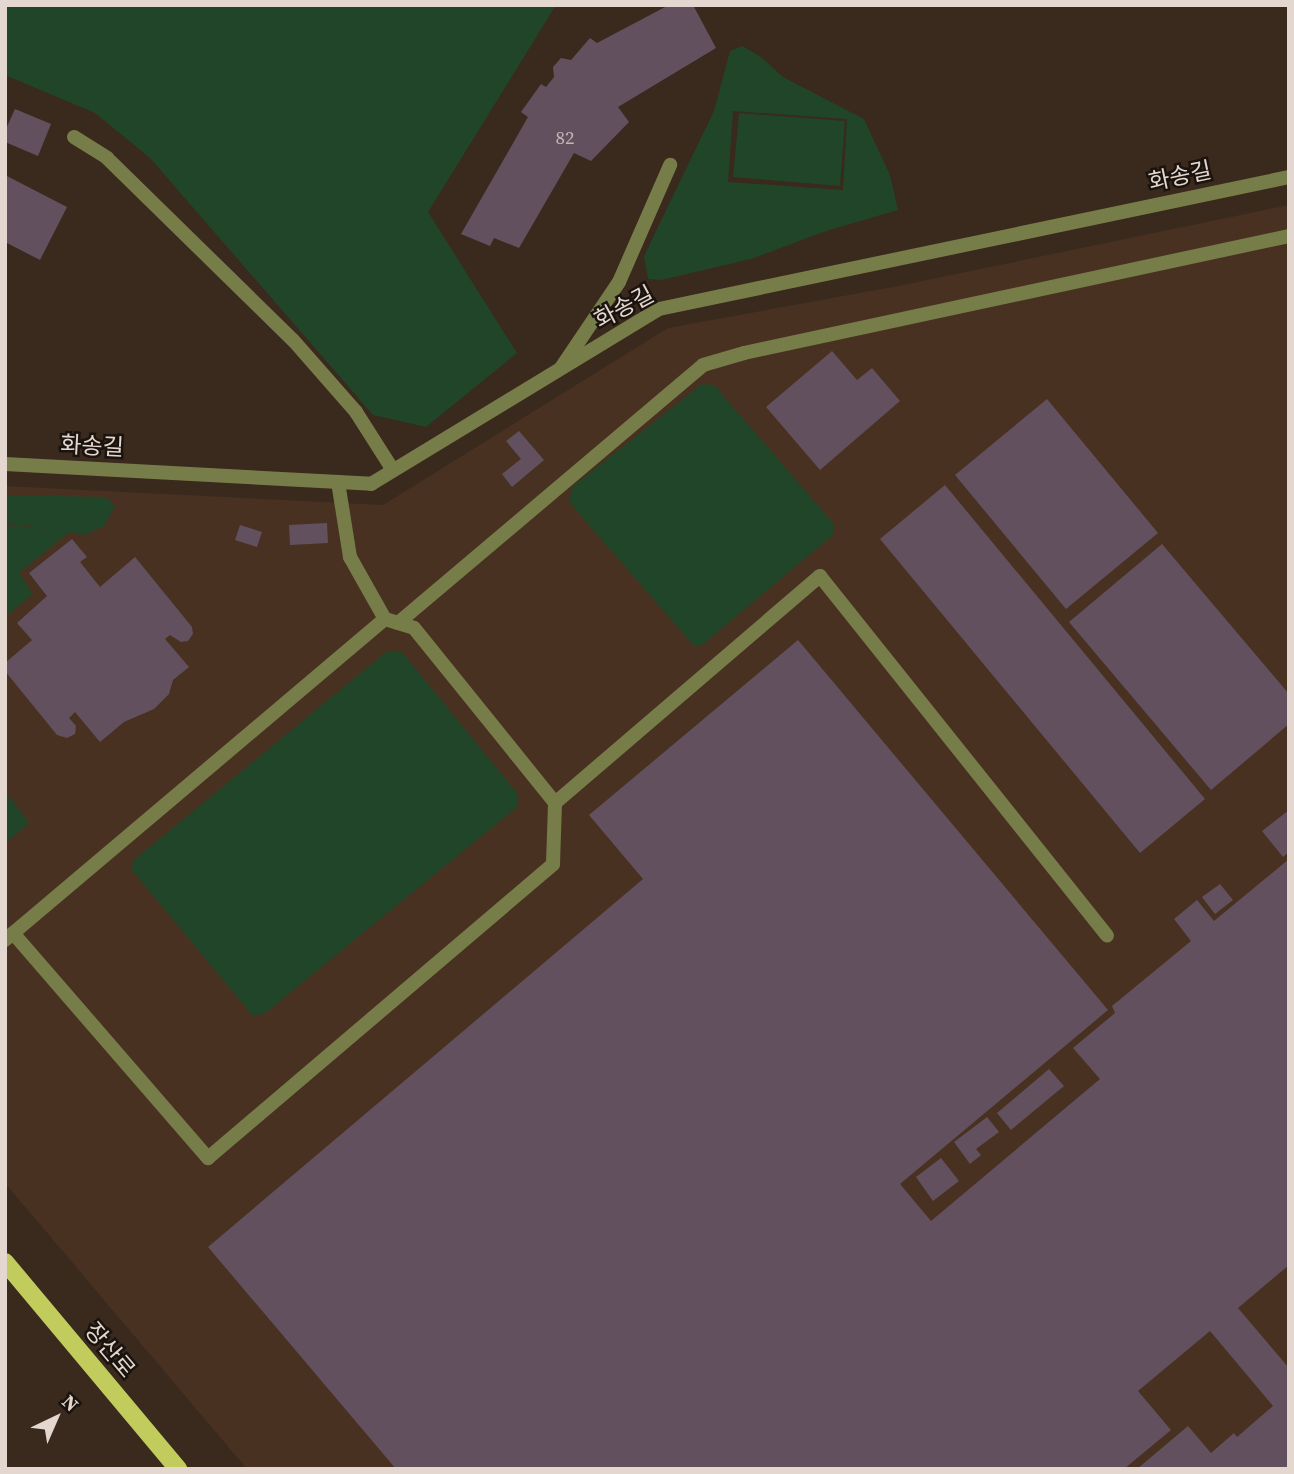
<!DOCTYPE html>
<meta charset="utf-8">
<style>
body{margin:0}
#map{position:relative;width:1294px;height:1474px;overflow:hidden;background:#3a291d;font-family:"Source Serif 4","Noto Sans KR",serif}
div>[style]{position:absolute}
.built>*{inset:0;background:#483121}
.green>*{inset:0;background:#214528}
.building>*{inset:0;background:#62505f}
.service>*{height:14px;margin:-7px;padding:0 7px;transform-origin:7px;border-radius:7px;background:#777d49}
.tertiary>*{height:14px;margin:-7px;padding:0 7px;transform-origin:7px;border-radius:7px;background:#777d49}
.primary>*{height:18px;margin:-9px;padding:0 9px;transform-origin:9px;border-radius:9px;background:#c2cc5c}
span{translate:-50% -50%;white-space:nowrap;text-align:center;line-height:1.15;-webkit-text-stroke:5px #1b130e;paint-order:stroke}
.number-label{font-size:19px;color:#c3b5b4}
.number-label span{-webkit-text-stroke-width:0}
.street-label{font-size:23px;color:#e3d7d0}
.frame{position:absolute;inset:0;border:7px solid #e3d7d0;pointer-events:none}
.north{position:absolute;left:21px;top:1383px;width:70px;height:70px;-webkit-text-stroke:5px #1b130e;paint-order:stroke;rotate:44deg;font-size:19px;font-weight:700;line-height:28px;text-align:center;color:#e3d7d0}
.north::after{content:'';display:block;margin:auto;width:24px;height:32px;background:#e3d7d0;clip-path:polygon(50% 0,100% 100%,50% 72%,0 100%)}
</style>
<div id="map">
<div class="built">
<div style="clip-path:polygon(1289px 205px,1289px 1469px,247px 1469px,5px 1183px,5px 486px,383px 505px,668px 328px,898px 286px)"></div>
</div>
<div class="green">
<div style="clip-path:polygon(5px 5px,556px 5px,428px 212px,517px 353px,426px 427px,373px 415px,150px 158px,95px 113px,5px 75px)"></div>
<div style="clip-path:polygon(evenodd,742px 46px,761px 57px,783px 77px,864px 119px,890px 175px,898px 210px,826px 231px,751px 259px,661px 280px,648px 279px,644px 256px,714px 111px,730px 51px,742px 46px,733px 111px,847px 119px,843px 190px,728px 182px,733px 111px)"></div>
<div style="clip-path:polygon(739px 113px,845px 121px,840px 186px,733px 177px)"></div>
<div style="clip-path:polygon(702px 384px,714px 385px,834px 524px,833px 535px,702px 645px,694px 646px,569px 502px,572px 487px)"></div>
<div style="clip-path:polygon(5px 495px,105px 497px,115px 506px,104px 526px,84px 535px,69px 532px,19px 573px,33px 594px,5px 617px,5px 525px,51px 529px,5px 523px)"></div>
<div style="clip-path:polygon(386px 652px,402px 652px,517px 793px,517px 807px,264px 1014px,252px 1015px,131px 869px,134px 860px)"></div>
<div style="clip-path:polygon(5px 791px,29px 823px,5px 843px)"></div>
</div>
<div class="building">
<div style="clip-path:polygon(669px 5px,693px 5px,716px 48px,618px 107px,629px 122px,591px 161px,574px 153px,519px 248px,494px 238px,490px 246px,461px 234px,528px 117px,521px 112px,541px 84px,546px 87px,554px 77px,553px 67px,561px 58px,571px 60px,590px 38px,597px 43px)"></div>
<div style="clip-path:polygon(15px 109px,51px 124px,38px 156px,5px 142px,5px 131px)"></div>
<div style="clip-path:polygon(5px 175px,67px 207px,40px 260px,5px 242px)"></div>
<div style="clip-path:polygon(832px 351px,857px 380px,872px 368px,900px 401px,820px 470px,766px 407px)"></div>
<div style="clip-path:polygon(1047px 399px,1158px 533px,1066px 609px,955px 475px)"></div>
<div style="clip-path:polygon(519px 431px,544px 460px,512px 487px,502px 474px,521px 459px,506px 441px)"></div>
<div style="clip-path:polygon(945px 485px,1205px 799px,1140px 853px,880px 539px)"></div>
<div style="clip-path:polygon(327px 523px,328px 543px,290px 545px,289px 525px)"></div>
<div style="clip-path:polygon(240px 525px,262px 532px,257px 547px,235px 540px)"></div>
<div style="clip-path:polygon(72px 539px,87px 557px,80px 562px,100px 587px,135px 557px,192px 627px,193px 634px,188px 641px,181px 642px,170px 635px,165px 639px,189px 667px,173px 680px,169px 694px,154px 709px,124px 722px,100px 742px,75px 712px,69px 718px,76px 726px,75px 734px,67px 738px,57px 735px,5px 671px,5px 663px,32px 640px,17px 623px,47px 596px,29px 573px)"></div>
<div style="clip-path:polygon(1162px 544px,1289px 694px,1289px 724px,1211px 790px,1069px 622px)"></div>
<div style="clip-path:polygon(798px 640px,1108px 1010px,900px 1184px,931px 1221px,1100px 1079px,1073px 1048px,1115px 1013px,1112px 1006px,1191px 941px,1174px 919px,1197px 900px,1214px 921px,1289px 859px,1289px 1265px,1238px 1308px,1289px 1368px,1289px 1469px,1137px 1469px,1188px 1426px,1211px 1453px,1234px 1433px,1237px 1437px,1273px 1406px,1210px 1331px,1138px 1391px,1171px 1430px,1124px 1469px,396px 1469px,208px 1247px,643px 879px,589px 815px)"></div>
<div style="clip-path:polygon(1289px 810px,1289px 852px,1283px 857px,1262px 831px)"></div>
<div style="clip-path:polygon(1220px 884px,1233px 900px,1215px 914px,1202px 897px)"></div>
<div style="clip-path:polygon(1049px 1069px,1064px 1086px,1011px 1130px,997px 1113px)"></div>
<div style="clip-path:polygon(987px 1117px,999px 1132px,976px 1149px,981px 1155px,970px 1164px,954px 1142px)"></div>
<div style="clip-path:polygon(941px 1158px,959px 1181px,933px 1201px,916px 1177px)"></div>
</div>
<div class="service">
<div style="left:74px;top:137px;width:39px;rotate:32deg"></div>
<div style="left:107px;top:158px;width:260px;rotate:44.4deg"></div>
<div style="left:293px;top:340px;width:96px;rotate:48.8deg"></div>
<div style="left:356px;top:412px;width:69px;rotate:57.5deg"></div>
<div style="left:561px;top:368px;width:104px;rotate:-56deg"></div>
<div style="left:619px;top:282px;width:128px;rotate:-66.4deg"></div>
<div style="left:338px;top:482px;width:76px;rotate:80.9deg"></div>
<div style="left:350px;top:557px;width:71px;rotate:60.6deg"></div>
<div style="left:385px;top:619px;width:30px;rotate:17deg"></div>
<div style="left:414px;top:628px;width:225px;rotate:51.1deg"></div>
<div style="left:398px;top:623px;width:399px;rotate:-40.2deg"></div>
<div style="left:703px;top:365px;width:43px;rotate:-16.3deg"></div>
<div style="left:744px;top:353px;width:557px;rotate:-12.12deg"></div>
<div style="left:13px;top:933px;width:298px;rotate:49.1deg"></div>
<div style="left:208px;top:1158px;width:453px;rotate:-40.4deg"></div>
<div style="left:553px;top:864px;width:61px;rotate:-88.1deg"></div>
<div style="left:555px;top:803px;width:349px;rotate:-40.6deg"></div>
<div style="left:820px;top:576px;width:460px;rotate:51.4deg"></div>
<div style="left:5px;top:940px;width:497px;rotate:-40.2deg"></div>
</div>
<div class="tertiary">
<div style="left:5px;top:464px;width:367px;rotate:3.1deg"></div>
<div style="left:371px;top:484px;width:337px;rotate:-31.3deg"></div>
<div style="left:659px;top:309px;width:644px;rotate:-11.83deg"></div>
</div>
<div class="primary">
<div style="left:5px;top:1262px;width:270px;rotate:50.1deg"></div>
</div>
<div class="number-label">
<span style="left:565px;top:138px">82</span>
</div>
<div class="street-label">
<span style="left:1180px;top:176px;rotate:-12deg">화송길</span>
<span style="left:624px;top:307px;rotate:-28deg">화송길</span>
<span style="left:92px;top:446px;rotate:3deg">화송길</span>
<span style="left:110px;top:1350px;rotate:50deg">장산로</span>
</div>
<div class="frame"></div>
<div class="north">N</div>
</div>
